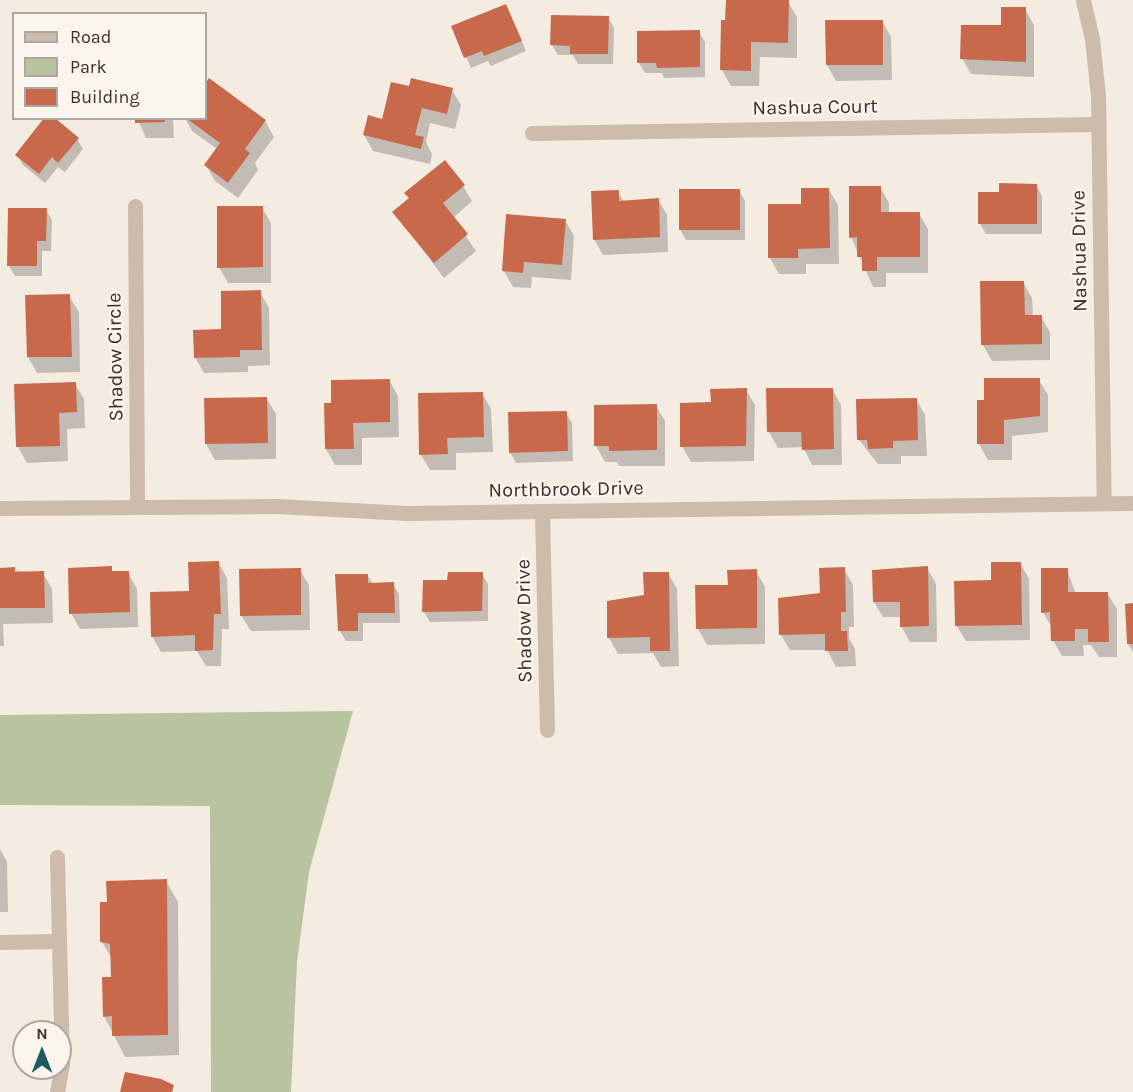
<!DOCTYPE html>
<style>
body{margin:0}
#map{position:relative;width:1133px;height:1092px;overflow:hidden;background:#f4ebe1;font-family:Karla,sans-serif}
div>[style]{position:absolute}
.green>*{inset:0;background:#b8c4a0}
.shadow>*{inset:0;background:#0003}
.building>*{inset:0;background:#c8694b}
.minor>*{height:15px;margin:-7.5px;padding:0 7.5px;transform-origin:7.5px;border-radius:7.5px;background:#cdbbac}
span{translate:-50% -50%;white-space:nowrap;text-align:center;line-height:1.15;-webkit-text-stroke:4.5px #fbf5ee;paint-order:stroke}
.street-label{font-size:20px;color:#3b302b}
.legend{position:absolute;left:12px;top:12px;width:195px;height:108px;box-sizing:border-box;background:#fbf5ee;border:2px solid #aea6a0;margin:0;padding:8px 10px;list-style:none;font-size:18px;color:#3b302b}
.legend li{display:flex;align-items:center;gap:12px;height:30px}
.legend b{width:30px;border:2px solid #aea6a0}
.north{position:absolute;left:12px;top:1020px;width:60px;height:60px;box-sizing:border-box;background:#fbf5ee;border:2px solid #aea6a0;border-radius:50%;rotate:0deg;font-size:16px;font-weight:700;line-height:24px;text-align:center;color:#3b302b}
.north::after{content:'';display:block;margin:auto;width:21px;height:27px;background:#1f5a5e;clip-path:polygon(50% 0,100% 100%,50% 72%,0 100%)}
</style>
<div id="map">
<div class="green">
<div style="clip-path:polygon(353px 711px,309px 872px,297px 962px,291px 1092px,211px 1092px,210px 806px,0 805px,0 715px)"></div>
</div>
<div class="shadow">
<div style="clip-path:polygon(788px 2px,797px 17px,797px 58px,760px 57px,759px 86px,731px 86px,722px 70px)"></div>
<div style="clip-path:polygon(506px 6px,526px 51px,491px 66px,488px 61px,471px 68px,453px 27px)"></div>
<div style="clip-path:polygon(1025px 9px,1034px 25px,1034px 77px,971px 74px,962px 58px)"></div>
<div style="clip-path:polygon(608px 17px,614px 28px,613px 64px,578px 64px,573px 55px,558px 55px,552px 45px)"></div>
<div style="clip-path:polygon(882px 21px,891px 37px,892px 80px,836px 81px,827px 65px)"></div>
<div style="clip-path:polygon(699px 32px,705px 42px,705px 77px,664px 78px,662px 73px,645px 73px,639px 63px)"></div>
<div style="clip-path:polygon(209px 80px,265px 121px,274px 137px,255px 163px,258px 170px,238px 198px,215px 181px,206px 165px,217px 149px,192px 131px,185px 118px,206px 118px,206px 85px)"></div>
<div style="clip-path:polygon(410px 88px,452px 90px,461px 105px,455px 129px,430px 123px,426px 142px,432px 154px,430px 164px,373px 151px,364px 135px,383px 120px)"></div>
<div style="clip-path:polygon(137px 118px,173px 118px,174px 138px,146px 138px)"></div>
<div style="clip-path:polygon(77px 139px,83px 149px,65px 172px,58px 167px,45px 183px,23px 165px,17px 155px)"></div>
<div style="clip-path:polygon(1036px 185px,1042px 196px,1042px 234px,986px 234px,980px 224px,1001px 194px)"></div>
<div style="clip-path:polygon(463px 186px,472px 201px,453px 218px,476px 251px,444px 278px,394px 212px,410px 200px,406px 193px)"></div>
<div style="clip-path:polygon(880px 187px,889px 203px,889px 214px,919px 214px,928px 229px,928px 273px,886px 273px,886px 287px,873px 287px,851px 237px)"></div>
<div style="clip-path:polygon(739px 190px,745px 201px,745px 240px,686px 240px,680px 229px)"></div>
<div style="clip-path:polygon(829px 190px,838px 205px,839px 264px,806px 264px,806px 274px,779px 274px,770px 258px,802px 206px)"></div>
<div style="clip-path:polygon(618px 192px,624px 202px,658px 199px,667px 215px,668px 252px,603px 255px,594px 239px)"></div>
<div style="clip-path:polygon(262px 208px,271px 223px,271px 283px,228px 283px,219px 267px)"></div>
<div style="clip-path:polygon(46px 210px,52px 220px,51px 251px,42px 251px,42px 276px,15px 276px,9px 266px)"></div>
<div style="clip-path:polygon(565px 220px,574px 236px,571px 280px,532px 277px,531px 288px,513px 287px,504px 271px)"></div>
<div style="clip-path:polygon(1023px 282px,1032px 298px,1033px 317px,1041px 317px,1050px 332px,1050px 360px,992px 361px,983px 345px)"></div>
<div style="clip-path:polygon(260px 292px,269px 308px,270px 365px,248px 366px,248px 372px,204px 373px,195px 357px)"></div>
<div style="clip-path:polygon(69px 296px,79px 312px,80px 372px,37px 373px,28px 357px)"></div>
<div style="clip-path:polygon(389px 380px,398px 396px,399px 437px,362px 438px,362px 465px,335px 465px,326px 449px,326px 405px)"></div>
<div style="clip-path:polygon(1039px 380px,1048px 395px,1048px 432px,1012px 436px,1012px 460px,988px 460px,979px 444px,986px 401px)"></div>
<div style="clip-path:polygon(75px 384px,84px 399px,85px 428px,67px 429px,68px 461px,27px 463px,18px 447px,16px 385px)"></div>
<div style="clip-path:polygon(832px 389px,841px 405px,842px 465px,812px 465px,803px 447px,778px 448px,769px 432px)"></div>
<div style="clip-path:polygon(746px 390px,755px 405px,754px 461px,691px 462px,682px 446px,712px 404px)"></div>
<div style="clip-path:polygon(482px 393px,491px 409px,493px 452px,456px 453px,456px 470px,430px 470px,421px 455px)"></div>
<div style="clip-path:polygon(266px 398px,276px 414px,276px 459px,215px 460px,206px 444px)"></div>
<div style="clip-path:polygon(916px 399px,925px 415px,927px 456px,901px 456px,901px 464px,878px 464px,859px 440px)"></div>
<div style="clip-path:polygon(656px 406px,665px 421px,665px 466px,619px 466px,617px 462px,605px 462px,596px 446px)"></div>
<div style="clip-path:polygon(566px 413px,572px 423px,573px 461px,516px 463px,510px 452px)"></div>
<div style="clip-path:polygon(218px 562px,227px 578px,229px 629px,222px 629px,221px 666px,206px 666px,197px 651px,161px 652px,152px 636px)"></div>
<div style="clip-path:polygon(1020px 563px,1029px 579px,1030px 640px,966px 641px,956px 625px,992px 582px)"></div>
<div style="clip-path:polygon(111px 568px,114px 573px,128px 573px,137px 589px,138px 627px,80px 629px,71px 613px)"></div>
<div style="clip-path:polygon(927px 568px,936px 584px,937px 642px,910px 642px,901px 626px,901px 617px,883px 617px,874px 602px)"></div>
<div style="clip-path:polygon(0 569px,43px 573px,52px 589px,53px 623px,3px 624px,4px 646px,0 646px)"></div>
<div style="clip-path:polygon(844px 569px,853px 585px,854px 627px,849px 627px,849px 638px,855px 649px,856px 666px,836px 667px,827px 650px,790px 650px,781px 635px)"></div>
<div style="clip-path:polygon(300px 570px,309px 585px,310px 630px,251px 631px,241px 615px)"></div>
<div style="clip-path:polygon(1067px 570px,1076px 594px,1107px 593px,1117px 609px,1117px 657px,1099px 657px,1091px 645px,1083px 645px,1084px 656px,1062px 656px,1053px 640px,1052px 628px,1043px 612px)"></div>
<div style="clip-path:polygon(756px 571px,765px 587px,765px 644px,707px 645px,698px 629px,697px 587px,729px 586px)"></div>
<div style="clip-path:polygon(668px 573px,677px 589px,679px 666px,661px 667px,653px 653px,618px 654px,609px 638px)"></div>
<div style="clip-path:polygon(482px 574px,488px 584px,488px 621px,430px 622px,424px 612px)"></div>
<div style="clip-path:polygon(367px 575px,373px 584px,393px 584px,399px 594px,400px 623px,363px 623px,363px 641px,346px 641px,340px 631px)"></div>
<div style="clip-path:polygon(1133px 605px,1133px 652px,1128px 644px)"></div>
<div style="clip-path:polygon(0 849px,7px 862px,8px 912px,0 912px)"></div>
<div style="clip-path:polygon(166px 881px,178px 902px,179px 1055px,125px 1057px,104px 1016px,112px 978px,112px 959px,102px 942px,108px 904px)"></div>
</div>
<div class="building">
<div style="clip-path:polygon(726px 0,789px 0,788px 43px,751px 42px,751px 71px,720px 70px,721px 20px,725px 20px)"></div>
<div style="clip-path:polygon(506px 4px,522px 41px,484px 56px,482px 51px,464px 58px,451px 26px)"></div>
<div style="clip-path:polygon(1001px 7px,1026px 7px,1026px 62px,960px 59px,961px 25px,1001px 25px)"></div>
<div style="clip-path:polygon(551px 15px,609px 16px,608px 54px,570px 54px,570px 46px,550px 45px)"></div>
<div style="clip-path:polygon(825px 20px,883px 20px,883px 65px,826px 65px)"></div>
<div style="clip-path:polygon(700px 30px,700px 67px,657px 68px,656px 63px,637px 63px,637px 31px)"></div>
<div style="clip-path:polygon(209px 78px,266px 120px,245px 149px,250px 153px,228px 183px,204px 165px,220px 143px,186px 118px,206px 118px,206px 83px)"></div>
<div style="clip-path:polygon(411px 78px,453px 88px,447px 114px,422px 108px,415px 135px,424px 137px,421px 149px,363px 135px,368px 115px,382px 119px,391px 82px,409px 86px)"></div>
<div style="clip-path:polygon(44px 118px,55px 118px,79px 138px,58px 163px,52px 157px,39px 174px,15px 155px)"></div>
<div style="clip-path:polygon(135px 118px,165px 118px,165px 122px,135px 123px)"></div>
<div style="clip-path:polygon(445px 160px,465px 185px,443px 203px,468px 234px,434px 263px,392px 212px,409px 198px,404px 193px)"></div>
<div style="clip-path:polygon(999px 183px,1037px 184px,1037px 224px,978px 224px,978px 192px,999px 192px)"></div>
<div style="clip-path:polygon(849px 186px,881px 186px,881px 212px,920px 212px,920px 257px,877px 257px,877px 271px,862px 271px,862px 257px,857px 257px,857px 237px,849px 238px)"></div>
<div style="clip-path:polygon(801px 188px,829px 188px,830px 248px,798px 249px,798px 258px,768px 258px,768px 204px,801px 204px)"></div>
<div style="clip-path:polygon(679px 189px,740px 189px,740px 230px,679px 230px)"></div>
<div style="clip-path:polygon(619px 190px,619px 201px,659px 198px,660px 237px,593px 240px,591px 191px)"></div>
<div style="clip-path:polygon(217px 206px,263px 206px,263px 267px,217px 268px)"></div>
<div style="clip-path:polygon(8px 208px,47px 208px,46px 241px,37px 241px,37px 266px,7px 266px)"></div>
<div style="clip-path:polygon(506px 214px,566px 219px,562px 265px,524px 262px,523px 273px,502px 271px)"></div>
<div style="clip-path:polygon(980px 281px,1024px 281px,1025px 315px,1042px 315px,1042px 344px,981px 345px)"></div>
<div style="clip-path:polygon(261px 290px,262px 350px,240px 350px,240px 357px,194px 358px,193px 330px,221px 329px,221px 291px)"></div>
<div style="clip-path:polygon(70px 294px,72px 357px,27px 357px,25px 295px)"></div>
<div style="clip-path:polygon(984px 378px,1040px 378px,1040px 416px,1004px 420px,1004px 444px,977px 444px,977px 400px,984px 400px)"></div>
<div style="clip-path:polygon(390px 379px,390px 422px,353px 423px,354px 449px,325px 449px,324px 403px,331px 403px,331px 380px)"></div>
<div style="clip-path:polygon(76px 382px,77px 412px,59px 413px,60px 446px,16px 447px,14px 384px)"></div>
<div style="clip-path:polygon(747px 388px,746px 446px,680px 447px,680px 403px,711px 402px,710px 389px)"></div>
<div style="clip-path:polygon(766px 388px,833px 388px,834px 449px,802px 450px,801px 432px,767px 432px)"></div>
<div style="clip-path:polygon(483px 392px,484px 437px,447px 438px,448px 454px,419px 455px,418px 393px)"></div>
<div style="clip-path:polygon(267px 397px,268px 443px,205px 444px,204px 398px)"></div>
<div style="clip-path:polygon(917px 398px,918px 440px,893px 441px,893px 448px,868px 449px,867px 440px,857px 440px,856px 399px)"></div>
<div style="clip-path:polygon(657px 404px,657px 450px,609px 451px,609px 446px,594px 446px,594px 405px)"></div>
<div style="clip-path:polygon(567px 411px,568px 451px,509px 453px,508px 412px)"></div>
<div style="clip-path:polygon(219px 561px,221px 614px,214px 614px,213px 650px,195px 651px,195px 635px,151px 637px,150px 592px,189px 591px,188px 562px)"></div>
<div style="clip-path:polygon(991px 562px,1021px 562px,1022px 625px,955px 626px,954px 581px,991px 580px)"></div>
<div style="clip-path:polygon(112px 566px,112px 571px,129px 571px,130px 612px,69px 614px,68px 568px)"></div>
<div style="clip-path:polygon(928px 566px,929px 626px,900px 627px,900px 602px,873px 602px,872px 570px)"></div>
<div style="clip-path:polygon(15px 567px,15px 572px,44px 571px,45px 608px,0 608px,0 568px)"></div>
<div style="clip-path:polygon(845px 567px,846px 612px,841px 612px,841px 631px,847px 631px,848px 651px,825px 651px,825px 634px,779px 635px,778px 598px,820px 593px,819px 568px)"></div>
<div style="clip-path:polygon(301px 568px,301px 615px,240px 616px,239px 569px)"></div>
<div style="clip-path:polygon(1041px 568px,1068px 568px,1068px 592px,1108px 592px,1109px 642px,1088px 642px,1088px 629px,1075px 629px,1075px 641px,1051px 641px,1050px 612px,1041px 613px)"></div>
<div style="clip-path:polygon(757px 569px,757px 628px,696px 629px,695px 585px,728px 585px,727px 570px)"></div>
<div style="clip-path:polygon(448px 572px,483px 572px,482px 611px,422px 612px,423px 580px,447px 580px)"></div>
<div style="clip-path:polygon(643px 572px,669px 572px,670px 651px,650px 651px,650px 637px,607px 638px,607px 601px,644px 595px)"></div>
<div style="clip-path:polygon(335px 574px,368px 574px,368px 583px,394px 582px,395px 613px,358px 613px,358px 631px,338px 631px)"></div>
<div style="clip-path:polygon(1133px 603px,1133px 644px,1127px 644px,1125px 604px)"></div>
<div style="clip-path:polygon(167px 879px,168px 1035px,112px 1036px,112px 1016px,103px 1017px,102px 977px,111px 977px,110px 944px,100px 942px,100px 902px,107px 902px,106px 881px)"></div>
<div style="clip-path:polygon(125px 1072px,161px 1079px,174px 1085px,172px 1092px,120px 1092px)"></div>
</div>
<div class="minor">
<div style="left:1083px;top:0;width:40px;rotate:77deg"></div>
<div style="left:1092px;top:39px;width:56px;rotate:83.9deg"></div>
<div style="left:1098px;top:95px;width:408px;rotate:89.2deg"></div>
<div style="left:532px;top:133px;width:566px;rotate:-0.91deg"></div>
<div style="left:135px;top:206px;width:301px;rotate:89.6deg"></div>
<div style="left:0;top:508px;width:277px;rotate:-0.4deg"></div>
<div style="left:277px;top:506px;width:130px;rotate:3.1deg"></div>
<div style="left:407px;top:513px;width:726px;rotate:-0.79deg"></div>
<div style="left:542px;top:511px;width:219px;rotate:88.7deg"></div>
<div style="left:0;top:942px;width:58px;rotate:-1deg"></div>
<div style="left:57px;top:1092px;width:28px;rotate:-80deg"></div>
<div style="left:62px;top:1064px;width:207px;rotate:-91.4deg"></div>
</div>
<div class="street-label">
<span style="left:815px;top:107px;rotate:-1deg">Nashua Court</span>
<span style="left:1079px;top:251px;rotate:-91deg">Nashua Drive</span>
<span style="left:115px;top:357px;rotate:-91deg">Shadow Circle</span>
<span style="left:566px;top:489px;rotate:-1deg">Northbrook Drive</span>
<span style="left:524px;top:621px;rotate:-91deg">Shadow Drive</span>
</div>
<ul class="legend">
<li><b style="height:8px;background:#cdbbac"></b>Road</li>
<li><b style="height:16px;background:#b8c4a0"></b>Park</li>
<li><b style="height:16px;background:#c8694b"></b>Building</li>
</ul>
<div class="north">N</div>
</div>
